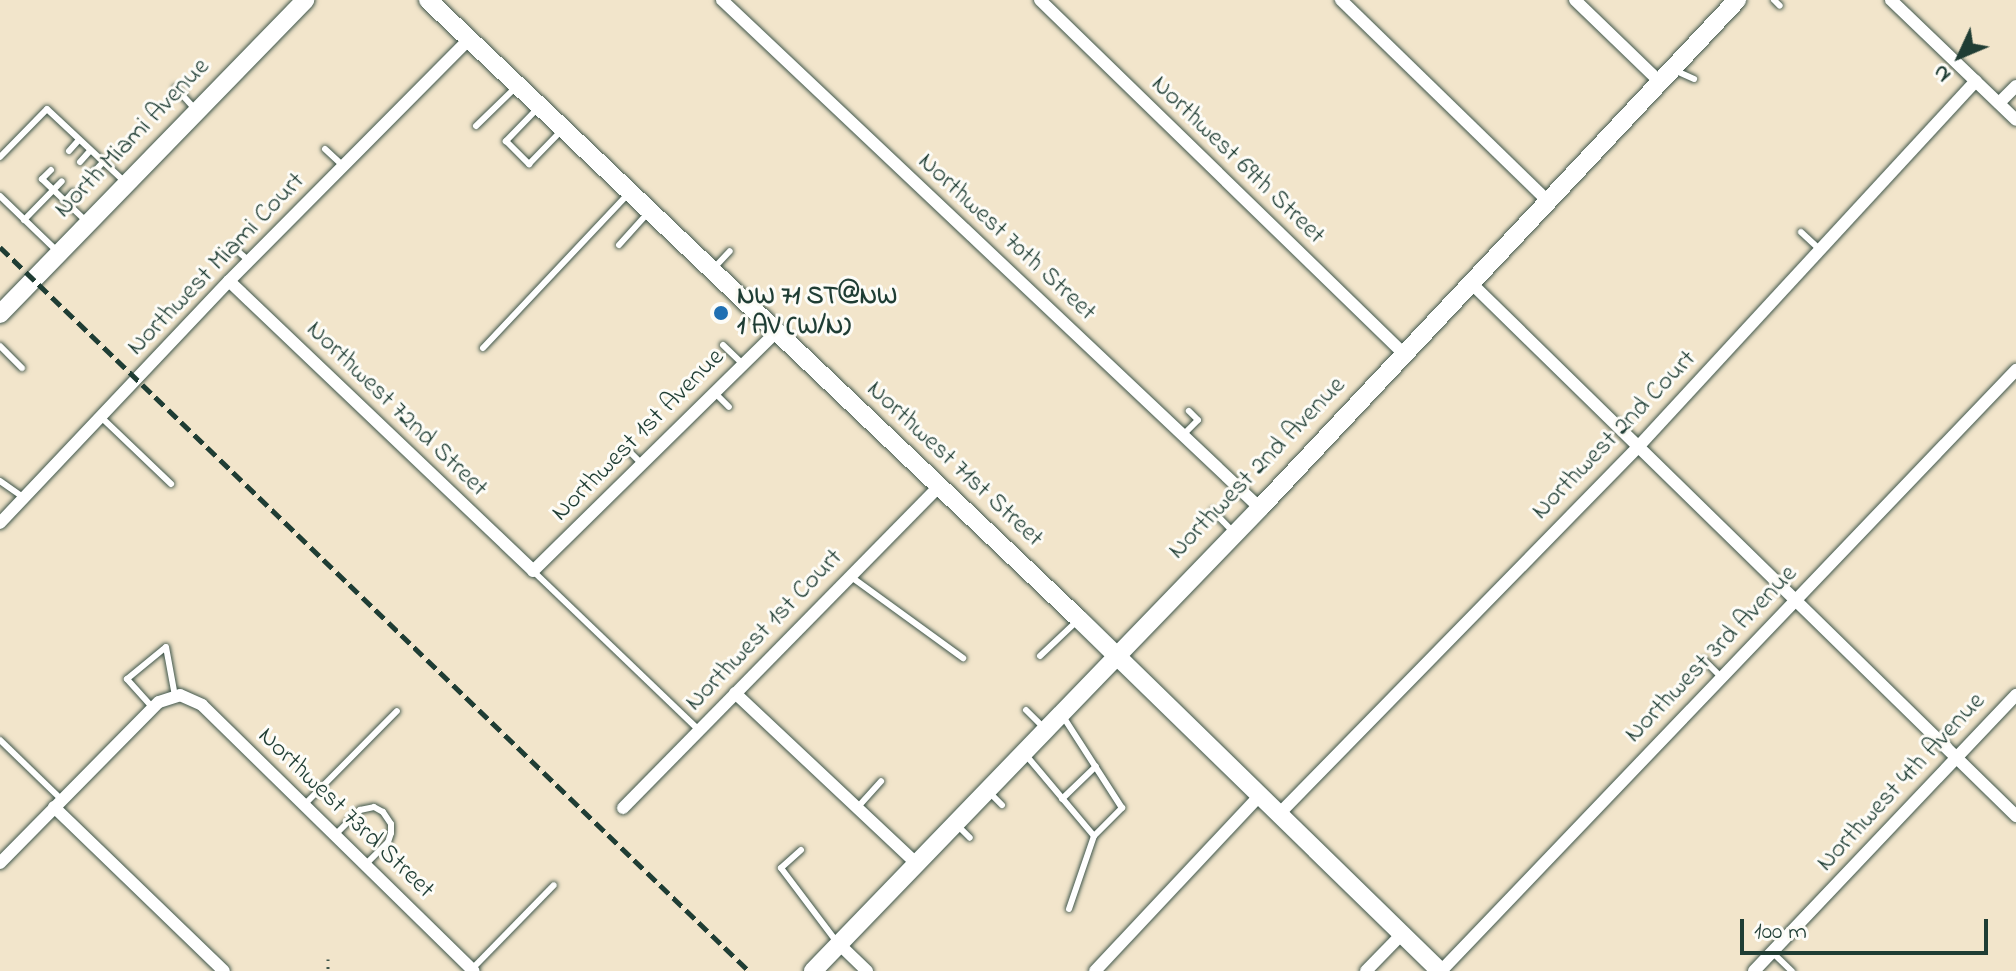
<!DOCTYPE html>
<style>
body{margin:0}
#map{position:relative;width:2016px;height:971px;overflow:hidden;background:#f2e5cb;font-family:"Indie Flower",sans-serif}
div>[style]{position:absolute}
.path>*{height:3px;margin-top:-1.5px;transform-origin:0;background:repeating-linear-gradient(90deg,#3f564b 0 2px,transparent 0 8px)}
.roads{filter:drop-shadow(0 0 2px #3f564b) drop-shadow(0 0 2px #3f564b)}
.lane>*{height:6px;margin:-3px;padding:0 3px;transform-origin:3px;border-radius:3px;background:#fff}
.street>*{height:12px;margin:-6px;padding:0 6px;transform-origin:6px;border-radius:6px;background:#fff}
.secondary>*{height:18px;margin:-9px;padding:0 9px;transform-origin:9px;border-radius:9px;background:#fff}
.rail>*{height:5px;margin-top:-2.5px;transform-origin:0;background:repeating-linear-gradient(90deg,#1f3d34 0 12px,transparent 0 18px)}
.dots>*{width:22px;height:22px;translate:-50% -50%;box-sizing:border-box;border:4px solid #fdfcf7;border-radius:50%}
span{translate:-50% -50%;white-space:nowrap;text-align:center;line-height:1.15;-webkit-text-stroke:6px #fdfcf7;paint-order:stroke}
.street-label{font-size:26px;color:#1f3d34}
.poi-label{font-size:26px;color:#1f3d34;font-weight:700}
.left{translate:0 -50%;text-align:left}
.north{position:absolute;left:1920px;top:16px;width:80px;height:80px;-webkit-text-stroke:6px #fdfcf7;paint-order:stroke;rotate:226deg;font-size:22px;font-weight:700;line-height:32px;text-align:center;color:#1f3d34}
.north::after{content:'';display:block;margin:auto;width:28px;height:36px;background:#1f3d34;clip-path:polygon(50% 0,100% 100%,50% 72%,0 100%)}
.scale{position:absolute;left:1740px;top:919px;width:248px;height:36px;box-sizing:border-box;border:4px solid #1f3d34;border-top:0;padding-left:10px;font-size:24px;line-height:28px;white-space:nowrap;color:#1f3d34;-webkit-text-stroke:6px #fdfcf7;paint-order:stroke}
</style>
<div id="map">
<div class="path">
<div style="left:328px;top:959px;width:12px;rotate:90deg"></div>
</div>
<div class="roads">
<div class="lane">
<div style="left:1774px;top:0;width:8px;rotate:45deg"></div>
<div style="left:1674px;top:70px;width:22px;rotate:24deg"></div>
<div style="left:176px;top:88px;width:27px;rotate:48deg"></div>
<div style="left:537px;top:109px;width:45px;rotate:134.1deg"></div>
<div style="left:506px;top:141px;width:33px;rotate:45deg"></div>
<div style="left:529px;top:164px;width:47px;rotate:-45.9deg"></div>
<div style="left:476px;top:126px;width:54px;rotate:-44.3deg"></div>
<div style="left:325px;top:149px;width:25px;rotate:43deg"></div>
<div style="left:69px;top:151px;width:15px;rotate:-48deg"></div>
<div style="left:0;top:157px;width:67px;rotate:-45.6deg"></div>
<div style="left:47px;top:109px;width:105px;rotate:43.1deg"></div>
<div style="left:80px;top:162px;width:15px;rotate:-48deg"></div>
<div style="left:51px;top:170px;width:13px;rotate:135deg"></div>
<div style="left:42px;top:179px;width:61px;rotate:43.7deg"></div>
<div style="left:92px;top:174px;width:16px;rotate:-47deg"></div>
<div style="left:0;top:196px;width:81px;rotate:44deg"></div>
<div style="left:65px;top:201px;width:12px;rotate:-48deg"></div>
<div style="left:24px;top:220px;width:54px;rotate:-45.7deg"></div>
<div style="left:1801px;top:232px;width:26px;rotate:43deg"></div>
<div style="left:619px;top:245px;width:42px;rotate:-47.9deg"></div>
<div style="left:233px;top:247px;width:21px;rotate:41deg"></div>
<div style="left:714px;top:268px;width:23px;rotate:-47deg"></div>
<div style="left:723px;top:345px;width:28px;rotate:44deg"></div>
<div style="left:0;top:346px;width:31px;rotate:45deg"></div>
<div style="left:483px;top:348px;width:210px;rotate:-46.7deg"></div>
<div style="left:714px;top:392px;width:21px;rotate:45deg"></div>
<div style="left:101px;top:417px;width:97px;rotate:43.7deg"></div>
<div style="left:1183px;top:435px;width:21px;rotate:-45deg"></div>
<div style="left:1198px;top:420px;width:13px;rotate:-135deg"></div>
<div style="left:628px;top:450px;width:20px;rotate:45deg"></div>
<div style="left:0;top:481px;width:29px;rotate:35deg"></div>
<div style="left:1213px;top:511px;width:28px;rotate:46deg"></div>
<div style="left:533px;top:571px;width:230px;rotate:43.8deg"></div>
<div style="left:850px;top:576px;width:140px;rotate:36deg"></div>
<div style="left:1040px;top:656px;width:50px;rotate:-43.4deg"></div>
<div style="left:1704px;top:660px;width:24px;rotate:45deg"></div>
<div style="left:153px;top:708px;width:39px;rotate:-132deg"></div>
<div style="left:127px;top:679px;width:50px;rotate:-39.4deg"></div>
<div style="left:166px;top:647px;width:50px;rotate:79.6deg"></div>
<div style="left:1026px;top:710px;width:24px;rotate:45deg"></div>
<div style="left:0;top:740px;width:86px;rotate:44.1deg"></div>
<div style="left:1025px;top:754px;width:107px;rotate:49.9deg"></div>
<div style="left:1094px;top:836px;width:40px;rotate:-45deg"></div>
<div style="left:1122px;top:808px;width:111px;rotate:-122.8deg"></div>
<div style="left:990px;top:793px;width:17px;rotate:45deg"></div>
<div style="left:1062px;top:799px;width:47px;rotate:-44.1deg"></div>
<div style="left:304px;top:805px;width:132px;rotate:-45.3deg"></div>
<div style="left:857px;top:808px;width:36px;rotate:-48deg"></div>
<div style="left:957px;top:825px;width:18px;rotate:45deg"></div>
<div style="left:336px;top:834px;width:34px;rotate:-45deg"></div>
<div style="left:360px;top:810px;width:14px;rotate:-12deg"></div>
<div style="left:374px;top:807px;width:10px;rotate:29deg"></div>
<div style="left:383px;top:812px;width:14px;rotate:56deg"></div>
<div style="left:391px;top:824px;width:9px;rotate:90deg"></div>
<div style="left:391px;top:833px;width:9px;rotate:108deg"></div>
<div style="left:388px;top:842px;width:33px;rotate:135deg"></div>
<div style="left:801px;top:850px;width:27px;rotate:138deg"></div>
<div style="left:781px;top:868px;width:91px;rotate:53deg"></div>
<div style="left:1069px;top:909px;width:77px;rotate:-71.1deg"></div>
<div style="left:1772px;top:952px;width:28px;rotate:44deg"></div>
<div style="left:472px;top:969px;width:117px;rotate:-45.7deg"></div>
</div>
<div class="street">
<div style="left:722px;top:0;width:740px;rotate:43.36deg"></div>
<div style="left:1040px;top:0;width:506px;rotate:44.2deg"></div>
<div style="left:1341px;top:0;width:287px;rotate:44.2deg"></div>
<div style="left:1575px;top:0;width:117px;rotate:44deg"></div>
<div style="left:1891px;top:0;width:173px;rotate:43.8deg"></div>
<div style="left:1999px;top:103px;width:24px;rotate:-45deg"></div>
<div style="left:229px;top:281px;width:420px;rotate:43.6deg"></div>
<div style="left:533px;top:571px;width:341px;rotate:-44.5deg"></div>
<div style="left:1470px;top:282px;width:764px;rotate:44.36deg"></div>
<div style="left:0;top:523px;width:333px;rotate:-46.6deg"></div>
<div style="left:229px;top:281px;width:341px;rotate:-45.2deg"></div>
<div style="left:735px;top:693px;width:248px;rotate:43.2deg"></div>
<div style="left:54px;top:807px;width:236px;rotate:44deg"></div>
<div style="left:623px;top:808px;width:451px;rotate:-45.5deg"></div>
<div style="left:1279px;top:814px;width:513px;rotate:-45.63deg"></div>
<div style="left:1638px;top:447px;width:498px;rotate:-47.3deg"></div>
<div style="left:0;top:863px;width:226px;rotate:-45.4deg"></div>
<div style="left:159px;top:702px;width:22px;rotate:-18deg"></div>
<div style="left:180px;top:695px;width:24px;rotate:24deg"></div>
<div style="left:202px;top:705px;width:380px;rotate:44.4deg"></div>
<div style="left:839px;top:944px;width:39px;rotate:44deg"></div>
<div style="left:1095px;top:971px;width:241px;rotate:-46.8deg"></div>
<div style="left:1366px;top:971px;width:52px;rotate:-45.8deg"></div>
<div style="left:1441px;top:971px;width:832px;rotate:-46.27deg"></div>
<div style="left:1754px;top:971px;width:381px;rotate:-46.5deg"></div>
</div>
<div class="secondary">
<div style="left:428px;top:0;width:898px;rotate:43.56deg"></div>
<div style="left:1079px;top:619px;width:504px;rotate:44.28deg"></div>
<div style="left:0;top:314px;width:438px;rotate:-45.8deg"></div>
<div style="left:813px;top:971px;width:644px;rotate:-46.01deg"></div>
<div style="left:1260px;top:508px;width:697px;rotate:-46.8deg"></div>
</div>
</div>
<div class="rail">
<div style="left:0;top:247px;width:1042px;rotate:44.03deg"></div>
</div>
<div class="dots">
<div style="left:721px;top:313px;background:#1f6fb2"></div>
</div>
<div class="street-label">
<span style="left:133px;top:139px;rotate:-46deg">North Miami Avenue</span>
<span style="left:1237px;top:161px;rotate:44deg">Northwest 69th Street</span>
<span style="left:1006px;top:238px;rotate:43deg">Northwest 70th Street</span>
<span style="left:217px;top:265px;rotate:-46deg">Northwest Miami Court</span>
<span style="left:396px;top:410px;rotate:44deg">Northwest 72nd Street</span>
<span style="left:639px;top:436px;rotate:-45deg">Northwest 1st Avenue</span>
<span style="left:1615px;top:436px;rotate:-46deg">Northwest 2nd Court</span>
<span style="left:954px;top:465px;rotate:43deg">Northwest 71st Street</span>
<span style="left:1258px;top:469px;rotate:-46deg">Northwest 2nd Avenue</span>
<span style="left:765px;top:631px;rotate:-46deg">Northwest 1st Court</span>
<span style="left:1712px;top:655px;rotate:-46deg">Northwest 3rd Avenue</span>
<span style="left:1902px;top:783px;rotate:-47deg">Northwest 4th Avenue</span>
<span style="left:345px;top:814px;rotate:44deg">Northwest 73rd Street</span>
</div>
<div class="poi-label">
<span class="left" style="left:737px;top:313px">NW 71 ST@NW<br>1 AV (W/N)</span>
</div>
<div class="north">N</div>
<div class="scale">100 m</div>
</div>
